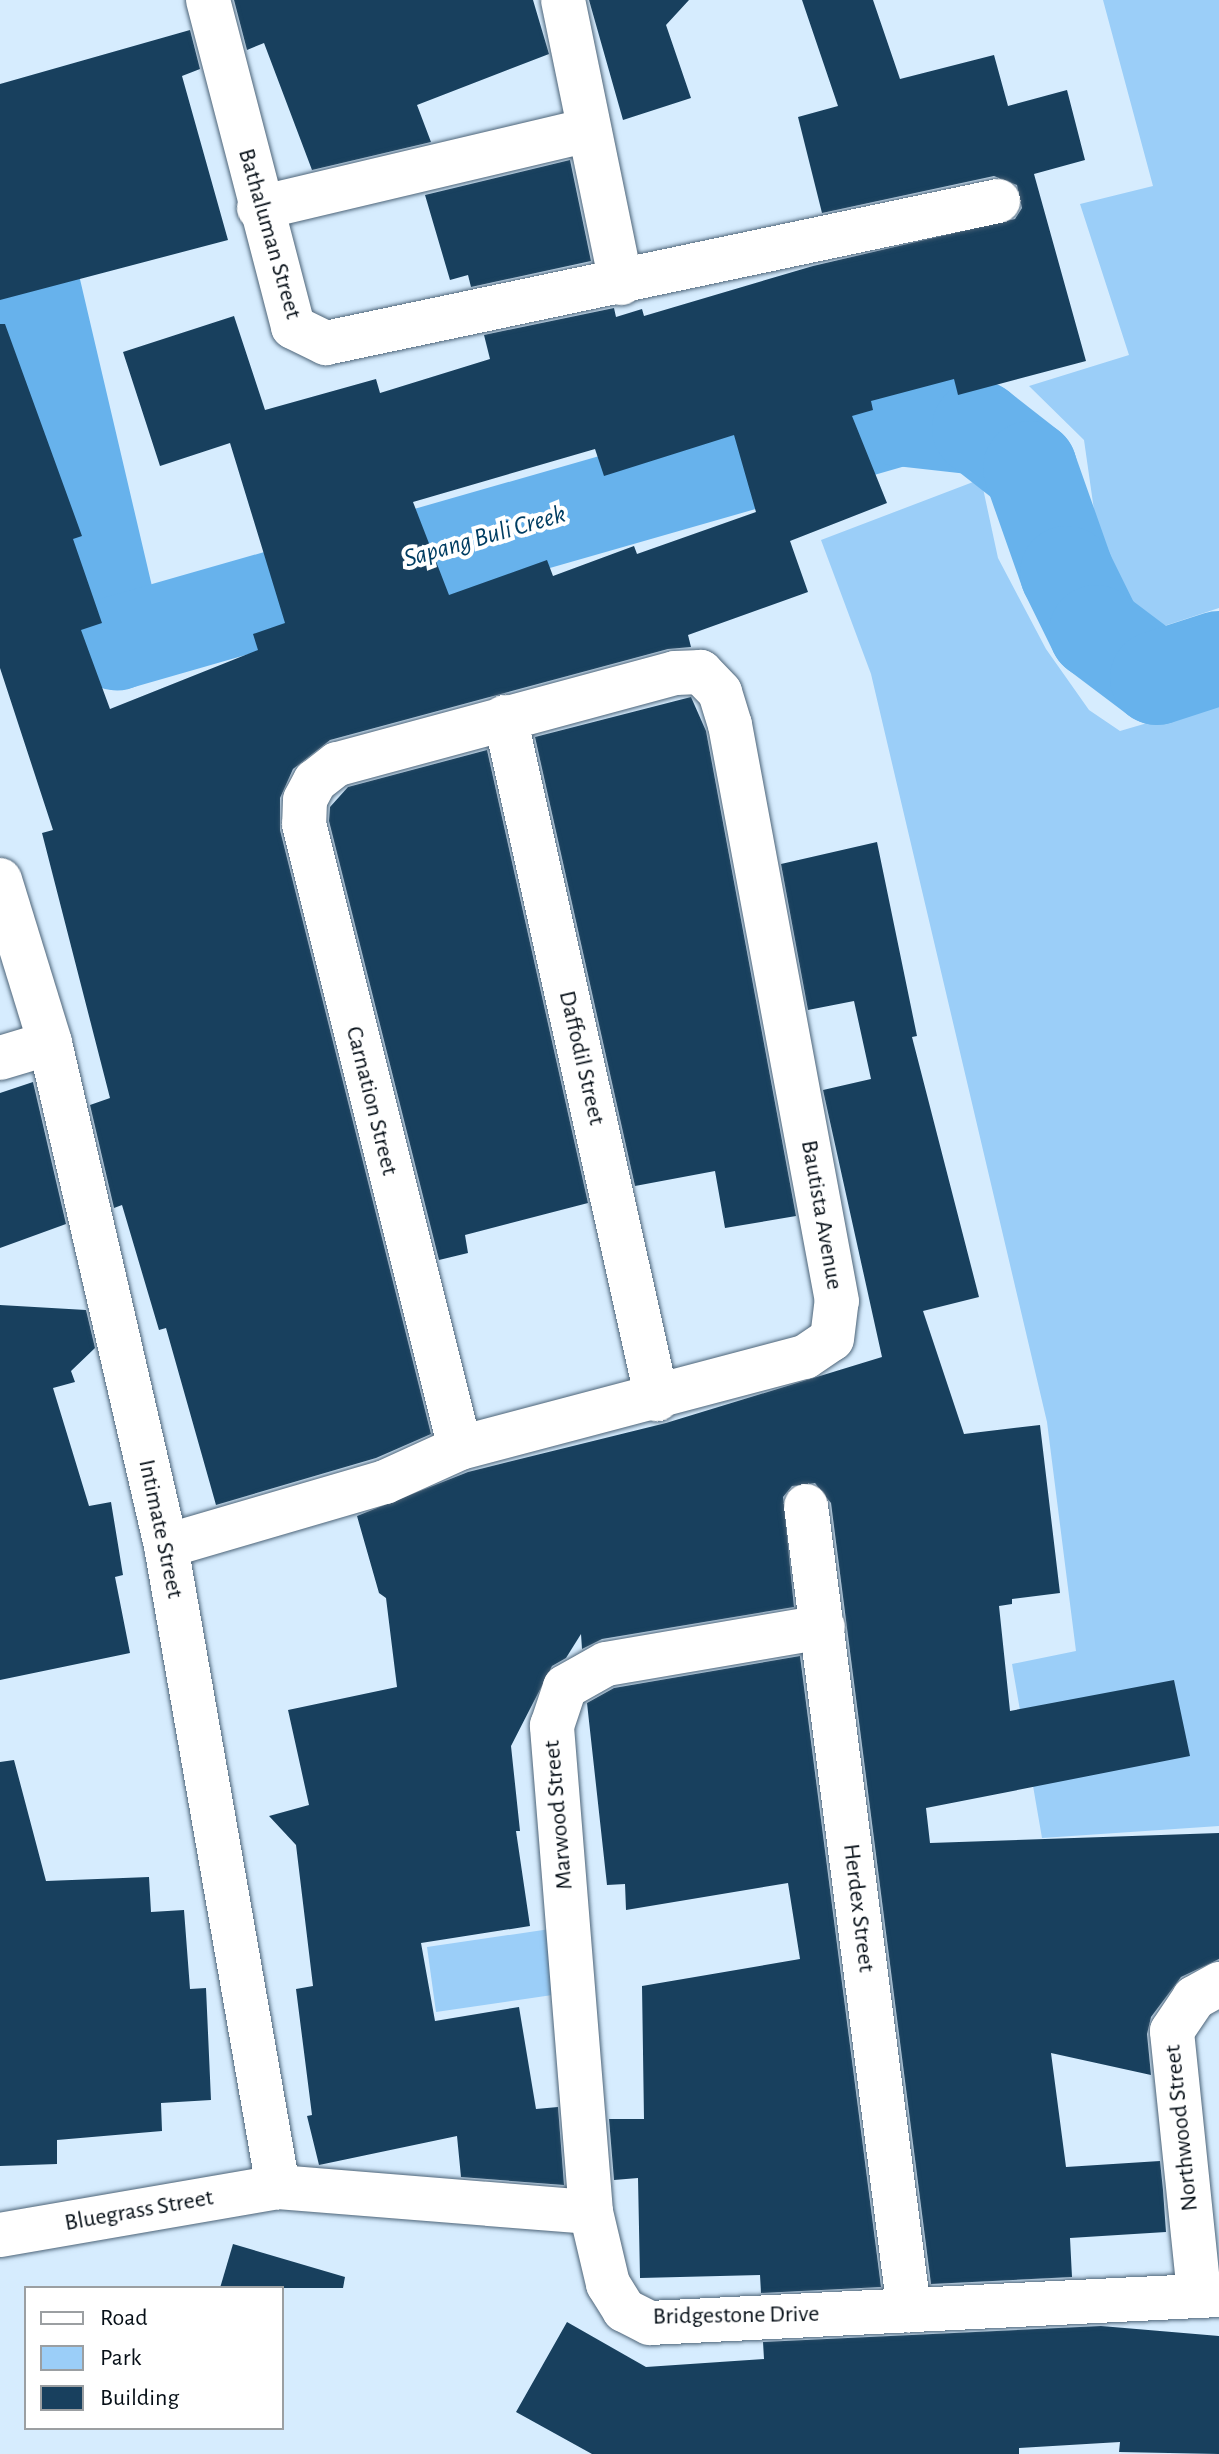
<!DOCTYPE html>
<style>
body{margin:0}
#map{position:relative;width:1219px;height:2454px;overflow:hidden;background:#d6ecfe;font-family:"Alegreya Sans",sans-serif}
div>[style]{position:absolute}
.green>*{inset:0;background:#9bcef8}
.river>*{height:94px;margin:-47px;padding:0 47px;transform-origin:47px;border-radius:47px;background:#67b2ec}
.building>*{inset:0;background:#18405e}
.roads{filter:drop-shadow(0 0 2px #4d6478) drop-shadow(0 0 2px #4d6478)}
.street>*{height:44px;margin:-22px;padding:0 22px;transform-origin:22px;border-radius:22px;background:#fff}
span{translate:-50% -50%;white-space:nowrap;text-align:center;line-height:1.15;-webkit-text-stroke:8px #fff;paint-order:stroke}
.street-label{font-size:24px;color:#060f17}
.water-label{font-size:26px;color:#003d62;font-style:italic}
.legend{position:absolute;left:24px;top:2286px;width:260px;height:144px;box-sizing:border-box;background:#fff;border:2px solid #9b9fa2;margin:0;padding:10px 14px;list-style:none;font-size:24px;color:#060f17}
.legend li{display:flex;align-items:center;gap:16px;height:40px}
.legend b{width:40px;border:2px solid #9b9fa2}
</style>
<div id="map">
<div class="green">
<div style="clip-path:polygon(1103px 0,1219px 0,1219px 608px,1155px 629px,1102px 566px,1084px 440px,1029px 386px,1129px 355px,1080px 204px,1153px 186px)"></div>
<div style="clip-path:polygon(981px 479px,998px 558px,1046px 649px,1089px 710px,1120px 731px,1219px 702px,1219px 1826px,1042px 1838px,1012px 1664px,1076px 1651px,1047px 1422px,871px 674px,821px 540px)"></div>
<div style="clip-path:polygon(550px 1929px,559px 1994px,436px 2012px,427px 1947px)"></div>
</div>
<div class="river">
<div style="left:0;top:144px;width:513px;rotate:76.8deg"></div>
<div style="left:117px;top:643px;width:813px;rotate:-15.98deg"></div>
<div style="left:899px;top:419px;width:81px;rotate:6.4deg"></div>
<div style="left:979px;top:428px;width:65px;rotate:38.1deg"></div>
<div style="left:1030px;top:468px;width:111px;rotate:70.6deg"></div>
<div style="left:1067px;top:573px;width:66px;rotate:63.8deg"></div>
<div style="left:1096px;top:632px;width:76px;rotate:37deg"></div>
<div style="left:1157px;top:678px;width:65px;rotate:-17.9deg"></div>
</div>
<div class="building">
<div style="clip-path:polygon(234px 0,533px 0,549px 54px,417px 105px,431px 142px,312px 170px,264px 43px,247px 50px)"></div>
<div style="clip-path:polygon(589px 0,689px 0,666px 25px,691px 98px,623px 120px)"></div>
<div style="clip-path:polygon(evenodd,802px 0,873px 0,900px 79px,994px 55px,1008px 106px,1067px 90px,1085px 160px,1034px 174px,1086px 361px,958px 395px,954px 379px,871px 401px,873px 410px,852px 416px,887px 503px,790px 541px,808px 592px,688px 635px,691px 647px,668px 649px,330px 740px,293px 769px,280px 798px,280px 830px,431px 1434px,376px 1458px,216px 1505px,166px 1328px,159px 1330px,122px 1205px,114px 1208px,90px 1105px,110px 1098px,42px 833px,53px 830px,0 668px,0 324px,5px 324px,82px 536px,73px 539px,102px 623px,81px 630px,110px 709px,258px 650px,253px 634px,285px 623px,230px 443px,160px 466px,123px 352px,234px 316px,265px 410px,376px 379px,380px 393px,490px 359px,484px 335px,614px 308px,616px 317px,642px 309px,644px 316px,813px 266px,1015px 219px,1022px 208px,1017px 185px,994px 176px,822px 213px,798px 117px,838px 106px,802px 0,734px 435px,756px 512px,637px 554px,634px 546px,553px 576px,547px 560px,449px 595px,413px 502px,595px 449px,604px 476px,734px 435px)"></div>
<div style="clip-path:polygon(190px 30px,200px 69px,182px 76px,228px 240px,0 300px,0 84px)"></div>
<div style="clip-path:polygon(570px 160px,591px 261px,471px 287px,468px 275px,450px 280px,425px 195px)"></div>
<div style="clip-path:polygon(691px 697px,706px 731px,796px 1216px,725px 1228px,715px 1171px,635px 1186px,535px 737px)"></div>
<div style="clip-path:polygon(487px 750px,588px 1203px,465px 1235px,468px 1253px,439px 1260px,329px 821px,330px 807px,348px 787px)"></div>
<div style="clip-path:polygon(877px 842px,917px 1036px,912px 1037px,979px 1297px,923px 1311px,964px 1434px,1040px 1425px,1060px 1593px,1012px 1599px,1012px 1604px,999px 1606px,1010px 1711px,1174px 1680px,1190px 1756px,926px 1808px,930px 1843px,1219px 1833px,1219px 1959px,1181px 1977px,1151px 2017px,1147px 2034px,1151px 2075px,1051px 2053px,1066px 2167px,1160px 2161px,1163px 2190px,1166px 2232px,1070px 2238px,1072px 2277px,931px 2284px,831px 1503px,815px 1483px,792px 1486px,783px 1497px,794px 1607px,602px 1639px,582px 1649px,581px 1634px,566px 1658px,552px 1666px,511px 1746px,520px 1831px,516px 1831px,530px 1926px,421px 1943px,435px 2021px,519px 2007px,536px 2109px,558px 2107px,564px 2185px,461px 2177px,457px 2136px,319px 2165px,307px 2116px,312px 2115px,296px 1989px,313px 1986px,296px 1845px,269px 1816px,309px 1805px,288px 1710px,397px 1687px,386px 1598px,379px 1593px,357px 1516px,468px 1472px,666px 1423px,882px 1357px,823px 1090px,871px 1079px,854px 1001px,808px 1010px,781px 864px)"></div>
<div style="clip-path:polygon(33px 1082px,66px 1224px,0 1248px,0 1093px)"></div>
<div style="clip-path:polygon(0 1305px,86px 1310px,95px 1348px,71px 1371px,75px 1382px,53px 1388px,89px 1506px,111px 1502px,123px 1575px,115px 1577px,130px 1653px,0 1680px)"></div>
<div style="clip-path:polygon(800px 1656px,881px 2287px,761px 2293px,760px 2275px,640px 2278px,638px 2178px,614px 2180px,609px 2119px,644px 2119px,642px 1986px,800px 1959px,788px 1883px,626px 1910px,625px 1884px,607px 1885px,587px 1703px,614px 1688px)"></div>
<div style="clip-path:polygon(14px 1760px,46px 1881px,149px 1877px,151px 1912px,184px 1910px,190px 1989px,206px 1988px,211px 2100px,161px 2103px,162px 2131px,57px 2140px,57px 2164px,0 2166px,0 1762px)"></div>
<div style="clip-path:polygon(233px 2244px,345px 2277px,343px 2288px,220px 2288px)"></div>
<div style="clip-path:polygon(567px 2322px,646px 2367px,764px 2359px,763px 2342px,1101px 2326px,1219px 2336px,1219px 2454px,1119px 2452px,1120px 2442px,1019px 2448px,1019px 2454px,592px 2454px,516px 2412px)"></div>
</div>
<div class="roads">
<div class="street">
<div style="left:208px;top:0;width:338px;rotate:75.4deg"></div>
<div style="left:293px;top:327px;width:37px;rotate:26deg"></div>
<div style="left:326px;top:343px;width:687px;rotate:-11.93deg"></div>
<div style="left:563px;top:0;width:289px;rotate:78.4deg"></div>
<div style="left:259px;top:208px;width:339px;rotate:-13.3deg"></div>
<div style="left:505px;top:717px;width:699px;rotate:77.44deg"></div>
<div style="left:0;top:880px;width:170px;rotate:72.9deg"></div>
<div style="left:50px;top:1043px;width:516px;rotate:77.01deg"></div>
<div style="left:166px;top:1546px;width:651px;rotate:80.09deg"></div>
<div style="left:0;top:1058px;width:52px;rotate:-16.7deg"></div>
<div style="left:806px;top:1506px;width:811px;rotate:82.7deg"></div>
<div style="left:166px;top:1546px;width:228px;rotate:-16.3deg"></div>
<div style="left:385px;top:1482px;width:82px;rotate:-24.4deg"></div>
<div style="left:460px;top:1448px;width:357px;rotate:-14.8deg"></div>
<div style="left:805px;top:1357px;width:32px;rotate:-34deg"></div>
<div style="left:832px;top:1339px;width:38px;rotate:-83deg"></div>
<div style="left:837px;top:1301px;width:586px;rotate:-100.52deg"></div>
<div style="left:730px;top:725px;width:34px;rotate:-107deg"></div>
<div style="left:720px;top:692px;width:28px;rotate:-134deg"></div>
<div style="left:701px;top:672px;width:26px;rotate:178deg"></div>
<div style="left:675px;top:673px;width:350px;rotate:164.9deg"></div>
<div style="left:337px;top:764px;width:28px;rotate:142deg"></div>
<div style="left:315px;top:781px;width:21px;rotate:118deg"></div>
<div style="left:305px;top:800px;width:24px;rotate:92deg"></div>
<div style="left:304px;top:824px;width:643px;rotate:75.96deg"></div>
<div style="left:591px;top:2212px;width:488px;rotate:-94.6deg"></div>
<div style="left:552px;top:1726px;width:41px;rotate:-71.6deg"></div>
<div style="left:565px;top:1687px;width:47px;rotate:-29.3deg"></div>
<div style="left:606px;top:1664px;width:220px;rotate:-9.7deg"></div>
<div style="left:0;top:2235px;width:282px;rotate:-9.8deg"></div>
<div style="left:278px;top:2187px;width:314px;rotate:4.6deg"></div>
<div style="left:591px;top:2212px;width:74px;rotate:76.7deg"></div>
<div style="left:608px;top:2284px;width:31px;rotate:58deg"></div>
<div style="left:624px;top:2310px;width:29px;rotate:27deg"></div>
<div style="left:650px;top:2323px;width:570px;rotate:-2.82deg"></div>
<div style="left:1199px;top:2293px;width:263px;rotate:-95.9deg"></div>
<div style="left:1172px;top:2031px;width:40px;rotate:-56deg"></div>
<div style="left:1194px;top:1998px;width:29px;rotate:-29deg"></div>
</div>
</div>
<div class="street-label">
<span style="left:269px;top:234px;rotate:74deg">Bathaluman Street</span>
<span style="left:581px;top:1058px;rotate:77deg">Daffodil Street</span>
<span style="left:371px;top:1101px;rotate:76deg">Carnation Street</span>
<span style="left:821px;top:1215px;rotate:80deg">Bautista Avenue</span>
<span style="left:160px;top:1529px;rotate:78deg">Intimate Street</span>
<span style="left:559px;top:1815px;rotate:-95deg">Marwood Street</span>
<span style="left:858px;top:1908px;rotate:83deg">Herdex Street</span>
<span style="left:1182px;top:2128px;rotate:-96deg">Northwood Street</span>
<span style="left:139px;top:2211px;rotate:-10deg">Bluegrass Street</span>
<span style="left:736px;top:2316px;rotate:-1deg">Bridgestone Drive</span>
</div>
<div class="water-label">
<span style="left:485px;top:537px;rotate:-16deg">Sapang Buli Creek</span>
</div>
<ul class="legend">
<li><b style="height:10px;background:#fff"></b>Road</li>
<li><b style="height:22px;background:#9bcef8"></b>Park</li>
<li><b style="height:22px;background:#18405e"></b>Building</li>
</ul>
</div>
